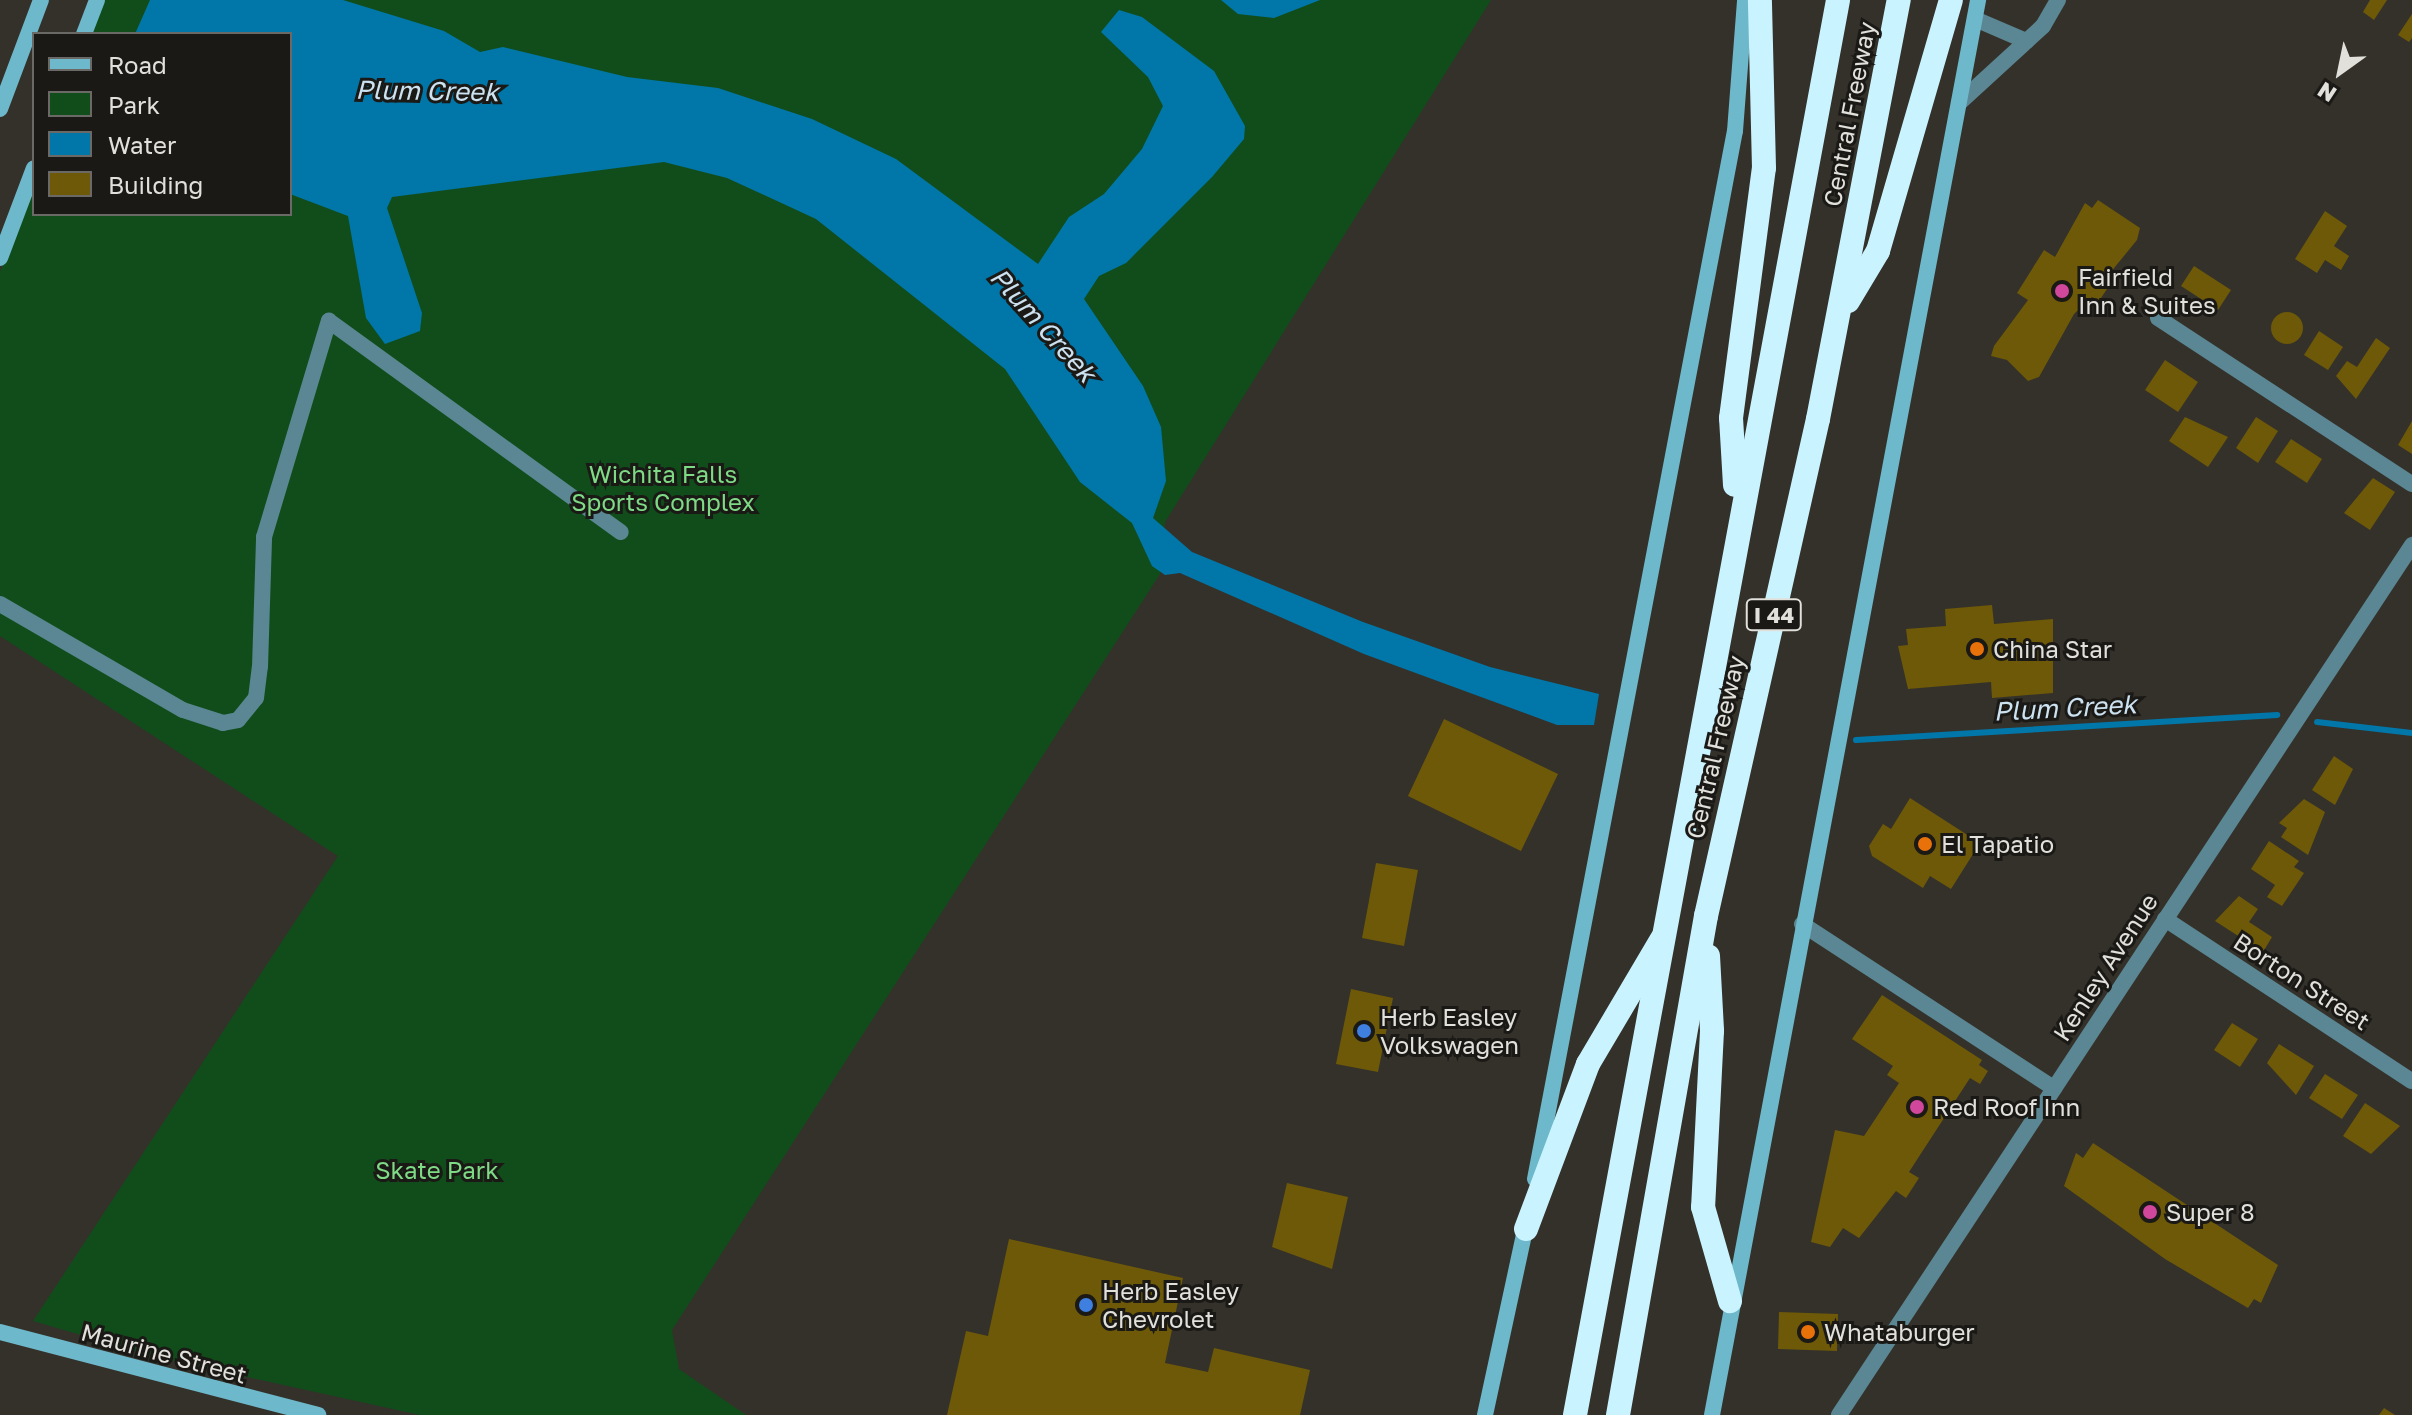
<!DOCTYPE html>
<style>
body{margin:0}
#map{position:relative;width:2412px;height:1415px;overflow:hidden;background:#34312a;font-family:"Golos Text",sans-serif}
div>[style]{position:absolute}
.green>*{inset:0;background:#114d1b}
.water>*{inset:0;background:#0177a9}
.stream>*{height:6px;margin:-3px;padding:0 3px;transform-origin:3px;border-radius:3px;background:#0177a9}
.building>*{inset:0;background:#6d5908}
.round{border-radius:50%}
.street>*{height:16px;margin:-8px;padding:0 8px;transform-origin:8px;border-radius:8px;background:#5a8793}
.secondary>*{height:16px;margin:-8px;padding:0 8px;transform-origin:8px;border-radius:8px;background:#6db8ca}
.highway>*{height:24px;margin:-12px;padding:0 12px;transform-origin:12px;border-radius:12px;background:#c9f4ff}
.dots>*{width:22px;height:22px;translate:-50% -50%;box-sizing:border-box;border:4px solid #1a1916;border-radius:50%}
span{translate:-50% -50%;white-space:nowrap;text-align:center;line-height:1.15;-webkit-text-stroke:6px #1a1916;paint-order:stroke}
.shield-label span{padding:2px 6px;background:#1a1916;border:2px solid;border-radius:6px;-webkit-text-stroke-width:0}
.shield-label{font-size:22px;color:#e1e0db;font-weight:700}
.street-label{font-size:24px;color:#e1e0db}
.poi-label{font-size:24px;color:#e1e0db}
.left{translate:0 -50%;text-align:left}
.park-label{font-size:24px;color:#7eda85}
.water-label{font-size:26px;color:#cde2f0;font-style:italic}
.legend{position:absolute;left:32px;top:32px;width:260px;height:184px;box-sizing:border-box;background:#1a1916;border:2px solid #6a6965;margin:0;padding:10px 14px;list-style:none;font-size:24px;color:#e1e0db}
.legend li{display:flex;align-items:center;gap:16px;height:40px}
.legend b{width:40px;border:2px solid #6a6965}
.north{position:absolute;left:2300px;top:32px;width:80px;height:80px;-webkit-text-stroke:6px #1a1916;paint-order:stroke;rotate:213deg;font-size:22px;font-weight:700;line-height:32px;text-align:center;color:#e1e0db}
.north::after{content:'';display:block;margin:auto;width:28px;height:36px;background:#e1e0db;clip-path:polygon(50% 0,100% 100%,50% 72%,0 100%)}
</style>
<div id="map">
<div class="green">
<div style="clip-path:polygon(104px 0,1491px 0,1165px 522px,1160px 574px,672px 1330px,679px 1369px,746px 1415px,420px 1415px,160px 1358px,33px 1321px,338px 856px,0 636px,0 272px,34px 183px,34px 214px,290px 214px,290px 34px,91px 34px)"></div>
</div>
<div class="water">
<div style="clip-path:polygon(150px 0,343px 0,444px 31px,480px 52px,503px 47px,627px 77px,718px 88px,812px 119px,896px 159px,1038px 264px,1069px 217px,1104px 194px,1142px 149px,1163px 106px,1148px 77px,1101px 32px,1119px 10px,1142px 17px,1214px 71px,1245px 126px,1244px 139px,1212px 177px,1126px 263px,1099px 276px,1084px 299px,1143px 386px,1161px 427px,1166px 481px,1153px 518px,1192px 552px,1363px 622px,1490px 667px,1599px 694px,1594px 725px,1557px 725px,1364px 654px,1180px 573px,1165px 575px,1152px 566px,1132px 523px,1080px 482px,1005px 369px,816px 219px,727px 178px,664px 162px,392px 197px,387px 208px,422px 313px,420px 331px,385px 344px,366px 318px,348px 216px,290px 194px,290px 34px,135px 34px)"></div>
<div style="clip-path:polygon(1221px 0,1320px 0,1274px 18px,1238px 14px)"></div>
</div>
<div class="stream">
<div style="left:2317px;top:722px;width:96px;rotate:6.6deg"></div>
<div style="left:1856px;top:740px;width:422px;rotate:-3.4deg"></div>
</div>
<div class="building">
<div style="clip-path:polygon(2370px 0,2387px 0,2374px 20px,2363px 12px)"></div>
<div style="clip-path:polygon(2412px 14px,2412px 38px,2409px 42px,2398px 35px)"></div>
<div style="clip-path:polygon(2098px 200px,2140px 228px,2137px 240px,2101px 284px,2107px 289px,2099px 301px,2092px 297px,2074px 314px,2039px 377px,2028px 381px,2007px 360px,1991px 356px,1994px 346px,2028px 300px,2017px 293px,2044px 250px,2055px 257px,2085px 203px,2092px 208px)"></div>
<div style="clip-path:polygon(2325px 211px,2347px 226px,2334px 246px,2349px 256px,2341px 270px,2325px 260px,2317px 273px,2295px 259px)"></div>
<div style="clip-path:polygon(2194px 266px,2231px 290px,2218px 310px,2181px 286px)"></div>
<div class="round" style="left:2271px;top:312px;width:32px;height:32px"></div>
<div style="clip-path:polygon(2319px 331px,2343px 347px,2328px 370px,2304px 355px)"></div>
<div style="clip-path:polygon(2376px 338px,2390px 348px,2356px 399px,2336px 376px,2347px 361px,2357px 367px)"></div>
<div style="clip-path:polygon(2165px 360px,2198px 382px,2178px 412px,2145px 390px)"></div>
<div style="clip-path:polygon(2185px 417px,2228px 437px,2208px 467px,2169px 441px)"></div>
<div style="clip-path:polygon(2256px 417px,2278px 431px,2258px 463px,2236px 448px)"></div>
<div style="clip-path:polygon(2412px 421px,2412px 454px,2398px 445px)"></div>
<div style="clip-path:polygon(2291px 439px,2322px 459px,2307px 483px,2275px 462px)"></div>
<div style="clip-path:polygon(2373px 478px,2395px 492px,2370px 530px,2344px 513px)"></div>
<div style="clip-path:polygon(1992px 605px,1994px 624px,2053px 619px,2053px 693px,1992px 698px,1991px 682px,1908px 689px,1898px 646px,1908px 645px,1906px 629px,1946px 626px,1945px 609px)"></div>
<div style="clip-path:polygon(1444px 719px,1558px 774px,1521px 851px,1408px 796px)"></div>
<div style="clip-path:polygon(2334px 756px,2353px 769px,2335px 805px,2312px 790px)"></div>
<div style="clip-path:polygon(1910px 798px,1980px 843px,1951px 889px,1930px 876px,1923px 888px,1872px 856px,1869px 846px,1883px 824px,1891px 829px)"></div>
<div style="clip-path:polygon(2304px 799px,2325px 812px,2308px 855px,2281px 837px,2287px 828px,2279px 823px)"></div>
<div style="clip-path:polygon(2269px 841px,2299px 861px,2294px 867px,2304px 873px,2282px 906px,2267px 897px,2275px 885px,2251px 869px)"></div>
<div style="clip-path:polygon(1376px 863px,1418px 870px,1404px 946px,1362px 938px)"></div>
<div style="clip-path:polygon(2239px 896px,2258px 909px,2249px 922px,2272px 937px,2263px 952px,2215px 921px)"></div>
<div style="clip-path:polygon(1351px 989px,1393px 998px,1378px 1072px,1336px 1064px)"></div>
<div style="clip-path:polygon(1882px 995px,1982px 1060px,1979px 1065px,1988px 1071px,1980px 1084px,1970px 1078px,1909px 1172px,1919px 1178px,1906px 1198px,1896px 1191px,1859px 1238px,1843px 1228px,1830px 1247px,1811px 1242px,1835px 1130px,1864px 1136px,1899px 1083px,1887px 1075px,1893px 1066px,1852px 1039px)"></div>
<div style="clip-path:polygon(2232px 1023px,2258px 1039px,2240px 1067px,2214px 1050px)"></div>
<div style="clip-path:polygon(2279px 1044px,2314px 1066px,2296px 1095px,2267px 1063px)"></div>
<div style="clip-path:polygon(2325px 1074px,2358px 1095px,2342px 1119px,2309px 1098px)"></div>
<div style="clip-path:polygon(2365px 1103px,2400px 1126px,2371px 1154px,2343px 1136px)"></div>
<div style="clip-path:polygon(2093px 1143px,2278px 1265px,2261px 1303px,2254px 1299px,2248px 1308px,2165px 1259px,2064px 1186px,2076px 1153px,2083px 1158px)"></div>
<div style="clip-path:polygon(1287px 1183px,1348px 1197px,1332px 1269px,1272px 1247px)"></div>
<div style="clip-path:polygon(1009px 1239px,1183px 1278px,1165px 1363px,1208px 1372px,1214px 1348px,1310px 1370px,1300px 1415px,947px 1415px,966px 1331px,988px 1336px)"></div>
<div style="clip-path:polygon(1779px 1312px,1838px 1314px,1837px 1351px,1778px 1349px)"></div>
<div style="clip-path:polygon(2384px 1408px,2395px 1415px,2379px 1415px)"></div>
</div>
<div class="street">
<div style="left:1975px;top:19px;width:56px;rotate:23.3deg"></div>
<div style="left:1959px;top:103px;width:114px;rotate:-42.5deg"></div>
<div style="left:2043px;top:26px;width:30px;rotate:-60deg"></div>
<div style="left:2158px;top:318px;width:303px;rotate:33.2deg"></div>
<div style="left:0;top:604px;width:211px;rotate:30.1deg"></div>
<div style="left:183px;top:710px;width:42px;rotate:18deg"></div>
<div style="left:223px;top:723px;width:15px;rotate:-11deg"></div>
<div style="left:238px;top:720px;width:28px;rotate:-51deg"></div>
<div style="left:256px;top:698px;width:31px;rotate:-83deg"></div>
<div style="left:260px;top:667px;width:130px;rotate:-88.2deg"></div>
<div style="left:264px;top:537px;width:226px;rotate:-73.3deg"></div>
<div style="left:329px;top:321px;width:360px;rotate:35.9deg"></div>
<div style="left:2165px;top:919px;width:295px;rotate:33.3deg"></div>
<div style="left:1802px;top:924px;width:301px;rotate:33.1deg"></div>
<div style="left:1839px;top:1415px;width:1042px;rotate:-56.63deg"></div>
</div>
<div class="secondary">
<div style="left:84px;top:34px;width:36px;rotate:-69deg"></div>
<div style="left:0;top:109px;width:116px;rotate:-69.4deg"></div>
<div style="left:0;top:258px;width:96px;rotate:-69.3deg"></div>
<div style="left:1535px;top:1179px;width:1067px;rotate:-79.2deg"></div>
<div style="left:1735px;top:131px;width:131px;rotate:-85.6deg"></div>
<div style="left:0;top:1332px;width:329px;rotate:14.6deg"></div>
<div style="left:1485px;top:1415px;width:198px;rotate:-77.8deg"></div>
<div style="left:1712px;top:1415px;width:1440px;rotate:-79.35deg"></div>
</div>
<div class="highway">
<div style="left:1848px;top:301px;width:58px;rotate:-59deg"></div>
<div style="left:1878px;top:251px;width:261px;rotate:-73.8deg"></div>
<div style="left:1735px;top:485px;width:67px;rotate:-93.4deg"></div>
<div style="left:1731px;top:418px;width:252px;rotate:-82.5deg"></div>
<div style="left:1764px;top:168px;width:168px;rotate:-91.4deg"></div>
<div style="left:1708px;top:956px;width:75px;rotate:86.9deg"></div>
<div style="left:1712px;top:1031px;width:176px;rotate:92.9deg"></div>
<div style="left:1703px;top:1207px;width:98px;rotate:74deg"></div>
<div style="left:1526px;top:1229px;width:176px;rotate:-69.4deg"></div>
<div style="left:1588px;top:1064px;width:145px;rotate:-59.4deg"></div>
<div style="left:1575px;top:1415px;width:1439px;rotate:-79.47deg"></div>
<div style="left:1618px;top:1415px;width:507px;rotate:-80deg"></div>
<div style="left:1706px;top:916px;width:509px;rotate:-77.3deg"></div>
<div style="left:1818px;top:419px;width:427px;rotate:-79.1deg"></div>
</div>
<div class="dots">
<div style="left:2062px;top:291px;background:#d1479c"></div>
<div style="left:1977px;top:649px;background:#e8710a"></div>
<div style="left:1925px;top:844px;background:#e8710a"></div>
<div style="left:1364px;top:1031px;background:#3f7fe0"></div>
<div style="left:1917px;top:1107px;background:#d1479c"></div>
<div style="left:2150px;top:1212px;background:#d1479c"></div>
<div style="left:1086px;top:1305px;background:#3f7fe0"></div>
<div style="left:1808px;top:1332px;background:#e8710a"></div>
</div>
<div class="shield-label">
<span style="left:1774px;top:615px">I 44</span>
</div>
<div class="street-label">
<span style="left:1849px;top:114px;rotate:-79deg">Central Freeway</span>
<span style="left:1715px;top:747px;rotate:-77deg">Central Freeway</span>
<span style="left:2105px;top:967px;rotate:-57deg">Kenley Avenue</span>
<span style="left:2302px;top:981px;rotate:33deg">Borton Street</span>
<span style="left:164px;top:1353px;rotate:15deg">Maurine Street</span>
</div>
<div class="poi-label">
<span class="left" style="left:2078px;top:291px">Fairfield<br>Inn &amp; Suites</span>
<span class="left" style="left:1993px;top:649px">China Star</span>
<span class="left" style="left:1941px;top:844px">El Tapatio</span>
<span class="left" style="left:1380px;top:1031px">Herb Easley<br>Volkswagen</span>
<span class="left" style="left:1933px;top:1107px">Red Roof Inn</span>
<span class="left" style="left:2166px;top:1212px">Super 8</span>
<span class="left" style="left:1102px;top:1305px">Herb Easley<br>Chevrolet</span>
<span class="left" style="left:1824px;top:1332px">Whataburger</span>
</div>
<div class="park-label">
<span style="left:663px;top:488px">Wichita Falls<br>Sports Complex</span>
<span style="left:437px;top:1170px">Skate Park</span>
</div>
<div class="water-label">
<span style="left:427px;top:91px;rotate:1deg">Plum Creek</span>
<span style="left:1043px;top:325px;rotate:48deg">Plum Creek</span>
<span style="left:2065px;top:708px;rotate:-3deg">Plum Creek</span>
</div>
<ul class="legend">
<li><b style="height:10px;background:#6db8ca"></b>Road</li>
<li><b style="height:22px;background:#114d1b"></b>Park</li>
<li><b style="height:22px;background:#0177a9"></b>Water</li>
<li><b style="height:22px;background:#6d5908"></b>Building</li>
</ul>
<div class="north">N</div>
</div>
